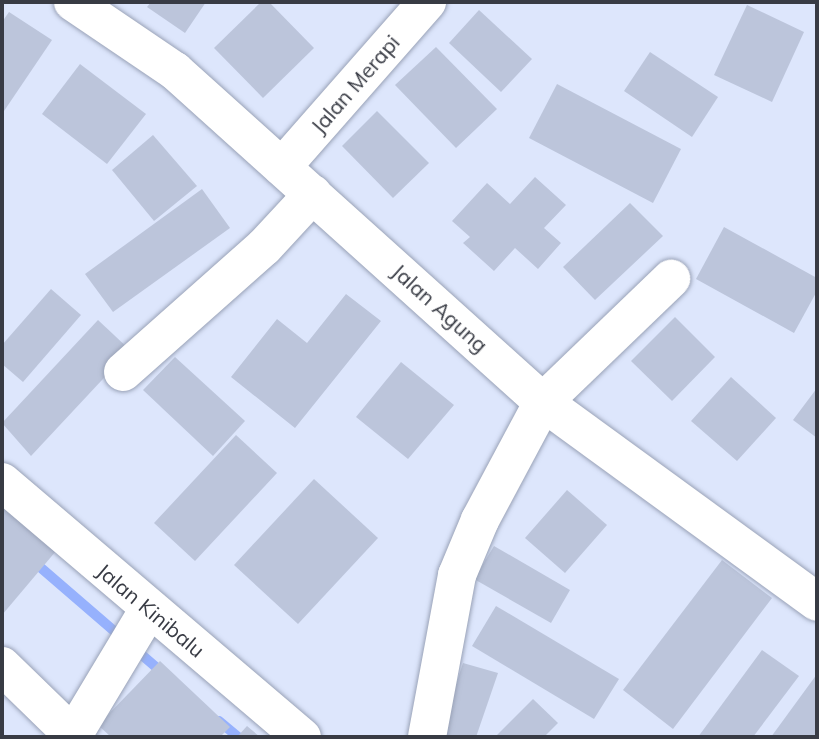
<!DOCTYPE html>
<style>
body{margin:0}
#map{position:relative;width:819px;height:739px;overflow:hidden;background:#dde6fc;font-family:Mulish,sans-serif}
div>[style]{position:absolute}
.stream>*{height:10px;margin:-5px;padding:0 5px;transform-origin:5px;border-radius:5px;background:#96b1fd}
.building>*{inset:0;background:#bcc5db}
.roads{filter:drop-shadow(0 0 2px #99a2b7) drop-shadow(0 0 2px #99a2b7)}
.minor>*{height:38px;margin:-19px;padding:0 19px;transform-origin:19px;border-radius:19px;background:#fff}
span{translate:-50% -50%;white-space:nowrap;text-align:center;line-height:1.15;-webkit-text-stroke:6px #fff;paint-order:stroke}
.street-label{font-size:21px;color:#383b44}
.frame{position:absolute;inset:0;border:4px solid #383b44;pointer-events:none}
</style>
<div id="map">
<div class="stream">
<div style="left:33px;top:561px;width:173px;rotate:40.8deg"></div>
<div style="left:219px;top:721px;width:25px;rotate:40deg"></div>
</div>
<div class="building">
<div style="clip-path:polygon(151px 2px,206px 2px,185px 33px,147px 7px)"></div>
<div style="clip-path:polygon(261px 2px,269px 2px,314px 48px,263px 98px,214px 48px)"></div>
<div style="clip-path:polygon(747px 5px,804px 32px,772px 102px,714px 75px)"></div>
<div style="clip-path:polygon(479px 10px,532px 59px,501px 92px,449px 43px)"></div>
<div style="clip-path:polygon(9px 12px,52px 40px,2px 114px,2px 22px)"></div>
<div style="clip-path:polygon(436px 47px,497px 109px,456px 148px,395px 85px)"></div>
<div style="clip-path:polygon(650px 52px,718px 97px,692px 137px,624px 91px)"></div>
<div style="clip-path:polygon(80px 64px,146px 114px,107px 164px,42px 114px)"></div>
<div style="clip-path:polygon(557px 84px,681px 149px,653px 203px,529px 138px)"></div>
<div style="clip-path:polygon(377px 111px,429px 163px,393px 198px,342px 146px)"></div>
<div style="clip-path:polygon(153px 135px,197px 186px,154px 221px,112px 170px)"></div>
<div style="clip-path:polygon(535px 177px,566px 205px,544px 228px,561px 243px,538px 269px,515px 248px,494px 271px,463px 243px,470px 237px,452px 221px,487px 183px,510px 204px)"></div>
<div style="clip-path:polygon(202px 189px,230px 228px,113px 312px,85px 274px)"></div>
<div style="clip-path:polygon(630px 203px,663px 236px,595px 300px,563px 267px)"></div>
<div style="clip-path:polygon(724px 227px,817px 278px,817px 291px,794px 333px,696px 279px)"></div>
<div style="clip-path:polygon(51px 289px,81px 315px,23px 382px,2px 364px,2px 345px)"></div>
<div style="clip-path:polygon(346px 294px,381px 321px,295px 428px,231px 377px,277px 319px,307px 343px)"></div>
<div style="clip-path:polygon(675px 317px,715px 357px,672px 401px,631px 361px)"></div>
<div style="clip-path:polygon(98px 320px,130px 350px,31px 456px,2px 423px)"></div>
<div style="clip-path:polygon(175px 357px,245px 421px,213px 456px,143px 390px)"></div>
<div style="clip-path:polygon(401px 362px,454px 405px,408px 459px,356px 417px)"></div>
<div style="clip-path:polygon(731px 377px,776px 418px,737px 461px,691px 421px)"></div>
<div style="clip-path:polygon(817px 388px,817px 438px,793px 420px)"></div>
<div style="clip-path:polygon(236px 435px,277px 473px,195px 561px,154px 523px)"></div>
<div style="clip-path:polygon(314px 479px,378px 538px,298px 624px,234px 565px)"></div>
<div style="clip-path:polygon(567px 490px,607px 525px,565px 573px,525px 538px)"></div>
<div style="clip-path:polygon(2px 504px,56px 551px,2px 615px)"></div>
<div style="clip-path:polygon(494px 546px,570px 590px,551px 623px,474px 579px)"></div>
<div style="clip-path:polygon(722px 560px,772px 598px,673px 729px,623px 690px)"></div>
<div style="clip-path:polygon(496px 606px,619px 679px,594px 719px,472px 646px)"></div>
<div style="clip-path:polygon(762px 650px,799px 676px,753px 737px,698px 737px)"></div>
<div style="clip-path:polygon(160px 661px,230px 727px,220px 737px,111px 737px,98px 725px)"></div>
<div style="clip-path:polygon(463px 663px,498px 673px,476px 737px,439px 737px)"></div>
<div style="clip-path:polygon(817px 674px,817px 737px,771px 737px)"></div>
<div style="clip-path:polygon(533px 699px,558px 723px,544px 737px,495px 737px)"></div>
<div style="clip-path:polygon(247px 726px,260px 737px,237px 737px)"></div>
</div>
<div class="roads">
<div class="minor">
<div style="left:73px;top:2px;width:123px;rotate:34.1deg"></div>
<div style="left:175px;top:71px;width:495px;rotate:42deg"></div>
<div style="left:543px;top:402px;width:339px;rotate:36.1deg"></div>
<div style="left:282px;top:167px;width:220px;rotate:-48.7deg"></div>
<div style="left:123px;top:372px;width:188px;rotate:-41.6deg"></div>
<div style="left:264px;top:247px;width:72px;rotate:-47.2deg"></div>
<div style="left:2px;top:482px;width:394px;rotate:40.4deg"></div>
<div style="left:2px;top:666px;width:102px;rotate:44.2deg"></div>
<div style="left:72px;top:737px;width:149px;rotate:-59deg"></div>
<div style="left:427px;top:737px;width:165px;rotate:-79.5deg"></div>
<div style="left:457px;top:575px;width:60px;rotate:-67.3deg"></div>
<div style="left:480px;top:520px;width:134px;rotate:-61.9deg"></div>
<div style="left:543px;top:402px;width:178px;rotate:-43.9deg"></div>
</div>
</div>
<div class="street-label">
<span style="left:355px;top:84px;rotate:-49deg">Jalan Merapi</span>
<span style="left:440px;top:308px;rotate:42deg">Jalan Agung</span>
<span style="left:151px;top:610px;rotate:40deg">Jalan Kinibalu</span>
</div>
<div class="frame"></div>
</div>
